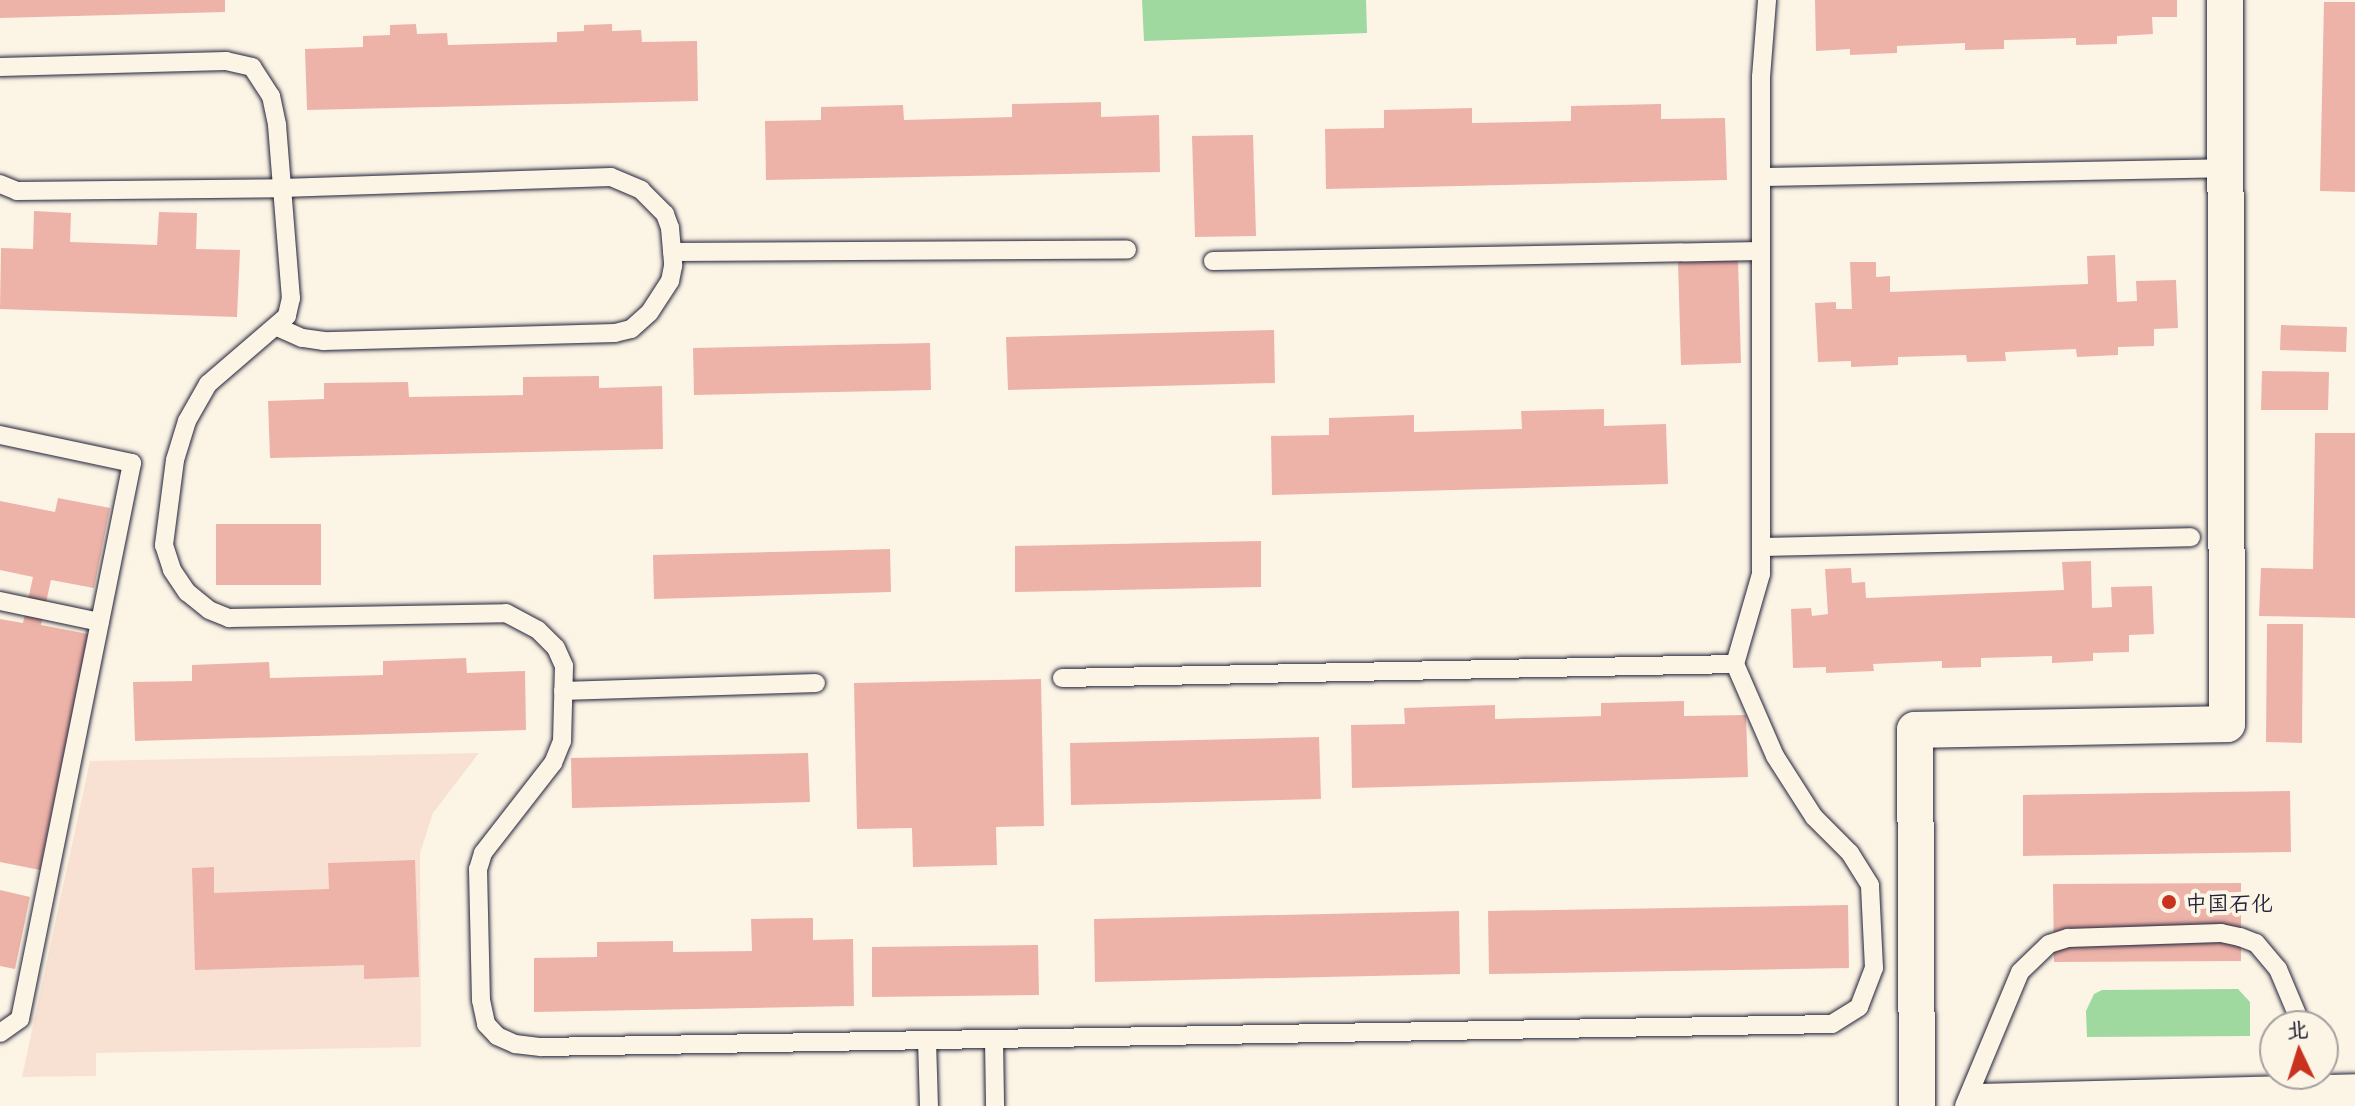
<!DOCTYPE html>
<meta charset="utf-8">
<style>
body{margin:0}
#map{position:relative;width:2355px;height:1106px;overflow:hidden;background:#fcf5e5;font-family:"Playpen Sans","LXGW WenKai TC",sans-serif}
div>[style]{position:absolute}
.built>*{inset:0;background:#f8e1d3}
.green>*{inset:0;background:#9fd99f}
.building>*{inset:0;background:#edb3a9}
.roads{filter:drop-shadow(0 0 2px #22223b) drop-shadow(0 0 2px #22223b)}
.lane>*{height:18px;margin:-9px;padding:0 9px;transform-origin:9px;border-radius:9px;background:#fcf5e5}
.street>*{height:36px;margin:-18px;padding:0 18px;transform-origin:18px;border-radius:18px;background:#fcf5e5}
.secondary>*{height:44px;margin:-22px;padding:0 22px;transform-origin:22px;border-radius:22px;background:#fcf5e5}
.dots>*{width:22px;height:22px;translate:-50% -50%;box-sizing:border-box;border:4px solid #fcf5e5;border-radius:50%}
span{translate:-50% -50%;white-space:nowrap;text-align:center;line-height:1.15;-webkit-text-stroke:8px #fcf5e5;paint-order:stroke}
.poi-label{font-size:22px;color:#22223b}
.left{translate:0 -50%;text-align:left}
.north{position:absolute;left:2259px;top:1010px;width:80px;height:80px;box-sizing:border-box;background:#fcf5e5;border:2px solid #a5a1a1;border-radius:50%;rotate:356deg;font-size:22px;font-weight:700;line-height:32px;text-align:center;color:#22223b}
.north::after{content:'';display:block;margin:auto;width:28px;height:36px;background:#c8321e;clip-path:polygon(50% 0,100% 100%,50% 72%,0 100%)}
</style>
<div id="map">
<div class="built">
<div style="clip-path:polygon(479px 753px,433px 813px,420px 853px,421px 1047px,96px 1053px,96px 1076px,22px 1077px,90px 761px)"></div>
</div>
<div class="green">
<div style="clip-path:polygon(1142px 0,1366px 0,1367px 33px,1144px 41px)"></div>
<div style="clip-path:polygon(2238px 989px,2250px 1002px,2250px 1036px,2087px 1037px,2086px 1011px,2094px 994px,2102px 990px)"></div>
</div>
<div class="building">
<div style="clip-path:polygon(0 0,225px 0,225px 12px,0 18px)"></div>
<div style="clip-path:polygon(1815px 0,2177px 0,2177px 17px,2152px 17px,2153px 34px,2117px 36px,2117px 44px,2076px 45px,2076px 38px,2004px 40px,2004px 49px,1965px 50px,1965px 43px,1897px 46px,1897px 53px,1850px 55px,1850px 49px,1816px 51px)"></div>
<div style="clip-path:polygon(2324px 2px,2355px 2px,2355px 192px,2320px 191px)"></div>
<div style="clip-path:polygon(416px 24px,417px 34px,447px 33px,448px 45px,557px 42px,557px 32px,584px 31px,584px 25px,612px 24px,612px 31px,641px 30px,642px 42px,697px 41px,698px 101px,307px 110px,305px 49px,363px 47px,363px 36px,390px 35px,390px 25px)"></div>
<div style="clip-path:polygon(1101px 102px,1101px 117px,1159px 115px,1160px 172px,766px 180px,765px 121px,821px 120px,821px 107px,903px 105px,904px 120px,1012px 117px,1012px 104px)"></div>
<div style="clip-path:polygon(1661px 104px,1661px 119px,1725px 118px,1727px 180px,1326px 189px,1325px 129px,1384px 128px,1384px 110px,1472px 108px,1472px 123px,1571px 121px,1571px 106px)"></div>
<div style="clip-path:polygon(1253px 135px,1256px 236px,1195px 237px,1192px 136px)"></div>
<div style="clip-path:polygon(34px 211px,71px 213px,70px 242px,157px 245px,159px 212px,197px 213px,196px 249px,240px 250px,237px 317px,0 309px,1px 248px,33px 249px)"></div>
<div style="clip-path:polygon(2115px 255px,2117px 302px,2137px 301px,2136px 281px,2176px 280px,2178px 328px,2154px 329px,2154px 346px,2118px 347px,2118px 355px,2077px 357px,2076px 349px,2005px 352px,2006px 361px,1967px 362px,1966px 355px,1898px 357px,1898px 365px,1851px 367px,1851px 361px,1818px 362px,1815px 303px,1836px 302px,1836px 309px,1852px 309px,1850px 262px,1876px 262px,1876px 277px,1890px 276px,1890px 292px,2088px 284px,2087px 256px)"></div>
<div style="clip-path:polygon(1738px 260px,1741px 363px,1681px 365px,1678px 262px)"></div>
<div style="clip-path:polygon(2281px 325px,2347px 327px,2346px 352px,2280px 350px)"></div>
<div style="clip-path:polygon(1274px 330px,1275px 383px,1008px 390px,1006px 337px)"></div>
<div style="clip-path:polygon(930px 343px,931px 390px,694px 395px,693px 348px)"></div>
<div style="clip-path:polygon(2262px 371px,2329px 372px,2328px 410px,2261px 410px)"></div>
<div style="clip-path:polygon(599px 376px,599px 388px,662px 386px,663px 449px,270px 458px,268px 401px,324px 399px,324px 383px,408px 382px,409px 397px,523px 395px,523px 377px)"></div>
<div style="clip-path:polygon(1604px 409px,1604px 426px,1666px 424px,1668px 484px,1272px 495px,1271px 436px,1329px 435px,1329px 418px,1414px 415px,1414px 432px,1522px 429px,1521px 411px)"></div>
<div style="clip-path:polygon(2315px 433px,2355px 433px,2355px 618px,2259px 616px,2261px 568px,2313px 569px)"></div>
<div style="clip-path:polygon(58px 498px,110px 508px,94px 588px,51px 580px,41px 625px,88px 634px,40px 870px,0 862px,0 619px,23px 623px,33px 577px,0 570px,0 501px,55px 512px)"></div>
<div style="clip-path:polygon(216px 524px,321px 524px,321px 585px,216px 585px)"></div>
<div style="clip-path:polygon(1261px 541px,1261px 587px,1015px 592px,1015px 546px)"></div>
<div style="clip-path:polygon(890px 549px,891px 592px,654px 599px,653px 555px)"></div>
<div style="clip-path:polygon(2091px 561px,2092px 608px,2112px 607px,2111px 587px,2152px 586px,2154px 634px,2129px 635px,2129px 652px,2093px 653px,2093px 661px,2052px 663px,2052px 656px,1981px 658px,1981px 667px,1942px 668px,1942px 661px,1873px 664px,1874px 671px,1826px 673px,1826px 667px,1793px 668px,1791px 609px,1811px 608px,1812px 616px,1828px 614px,1825px 569px,1851px 568px,1852px 583px,1865px 582px,1866px 598px,2064px 590px,2062px 562px)"></div>
<div style="clip-path:polygon(2267px 624px,2303px 624px,2302px 743px,2266px 742px)"></div>
<div style="clip-path:polygon(466px 658px,467px 673px,525px 671px,526px 730px,135px 741px,133px 682px,192px 681px,192px 665px,269px 662px,270px 678px,383px 675px,383px 661px)"></div>
<div style="clip-path:polygon(1041px 679px,1044px 826px,996px 827px,997px 865px,913px 867px,912px 828px,857px 829px,854px 683px)"></div>
<div style="clip-path:polygon(1684px 701px,1684px 716px,1746px 715px,1748px 777px,1352px 788px,1351px 725px,1405px 724px,1404px 708px,1495px 705px,1495px 719px,1601px 716px,1601px 703px)"></div>
<div style="clip-path:polygon(1319px 737px,1321px 799px,1071px 805px,1070px 743px)"></div>
<div style="clip-path:polygon(808px 753px,810px 802px,572px 808px,571px 758px)"></div>
<div style="clip-path:polygon(2290px 791px,2291px 852px,2023px 856px,2023px 795px)"></div>
<div style="clip-path:polygon(415px 860px,419px 977px,364px 979px,364px 965px,195px 970px,192px 868px,214px 867px,214px 893px,329px 889px,328px 863px)"></div>
<div style="clip-path:polygon(2241px 883px,2241px 961px,2054px 962px,2053px 884px)"></div>
<div style="clip-path:polygon(0 890px,30px 897px,15px 969px,0 966px)"></div>
<div style="clip-path:polygon(1848px 905px,1849px 968px,1489px 974px,1488px 911px)"></div>
<div style="clip-path:polygon(1459px 911px,1460px 974px,1095px 982px,1094px 919px)"></div>
<div style="clip-path:polygon(813px 918px,813px 940px,853px 939px,854px 1006px,534px 1012px,534px 958px,597px 957px,597px 942px,673px 941px,673px 952px,752px 951px,751px 919px)"></div>
<div style="clip-path:polygon(1038px 945px,1039px 995px,872px 997px,872px 947px)"></div>
</div>
<div class="roads">
<div class="lane">
<div style="left:0;top:67px;width:226px;rotate:-1.5deg"></div>
<div style="left:226px;top:61px;width:27px;rotate:13deg"></div>
<div style="left:252px;top:67px;width:35px;rotate:57deg"></div>
<div style="left:271px;top:96px;width:30px;rotate:78deg"></div>
<div style="left:277px;top:125px;width:174px;rotate:85.4deg"></div>
<div style="left:291px;top:298px;width:18px;rotate:103deg"></div>
<div style="left:287px;top:316px;width:104px;rotate:139.3deg"></div>
<div style="left:208px;top:384px;width:43px;rotate:119.6deg"></div>
<div style="left:187px;top:421px;width:41px;rotate:107.1deg"></div>
<div style="left:175px;top:460px;width:86px;rotate:97.4deg"></div>
<div style="left:164px;top:545px;width:26px;rotate:72deg"></div>
<div style="left:172px;top:570px;width:27px;rotate:56deg"></div>
<div style="left:187px;top:592px;width:28px;rotate:39deg"></div>
<div style="left:209px;top:610px;width:22px;rotate:22deg"></div>
<div style="left:229px;top:618px;width:277px;rotate:-1deg"></div>
<div style="left:506px;top:613px;width:36px;rotate:28deg"></div>
<div style="left:538px;top:630px;width:25px;rotate:45deg"></div>
<div style="left:556px;top:648px;width:20px;rotate:66deg"></div>
<div style="left:564px;top:666px;width:75px;rotate:91.5deg"></div>
<div style="left:562px;top:741px;width:24px;rotate:112deg"></div>
<div style="left:553px;top:763px;width:114px;rotate:127.9deg"></div>
<div style="left:483px;top:853px;width:17px;rotate:107deg"></div>
<div style="left:478px;top:869px;width:131px;rotate:88.7deg"></div>
<div style="left:481px;top:1000px;width:25px;rotate:78deg"></div>
<div style="left:486px;top:1024px;width:16px;rotate:47deg"></div>
<div style="left:497px;top:1036px;width:20px;rotate:24deg"></div>
<div style="left:515px;top:1044px;width:26px;rotate:7deg"></div>
<div style="left:541px;top:1047px;width:1291px;rotate:-1.02deg"></div>
<div style="left:1832px;top:1024px;width:32px;rotate:-32deg"></div>
<div style="left:1859px;top:1007px;width:42px;rotate:-69deg"></div>
<div style="left:1874px;top:968px;width:83px;rotate:-92.8deg"></div>
<div style="left:1870px;top:885px;width:38px;rotate:-122deg"></div>
<div style="left:1850px;top:853px;width:51px;rotate:-135deg"></div>
<div style="left:1814px;top:817px;width:72px;rotate:-122.6deg"></div>
<div style="left:1775px;top:756px;width:100px;rotate:-113.5deg"></div>
<div style="left:1735px;top:664px;width:94px;rotate:-73.9deg"></div>
<div style="left:1761px;top:574px;width:497px;rotate:-90deg"></div>
<div style="left:1761px;top:77px;width:77px;rotate:-85.5deg"></div>
<div style="left:1761px;top:177px;width:466px;rotate:-1.1deg"></div>
<div style="left:0;top:184px;width:18px;rotate:22deg"></div>
<div style="left:17px;top:191px;width:265px;rotate:-0.6deg"></div>
<div style="left:282px;top:188px;width:329px;rotate:-1.9deg"></div>
<div style="left:611px;top:177px;width:33px;rotate:23deg"></div>
<div style="left:641px;top:190px;width:34px;rotate:45deg"></div>
<div style="left:665px;top:214px;width:15px;rotate:70deg"></div>
<div style="left:670px;top:228px;width:38px;rotate:85deg"></div>
<div style="left:673px;top:266px;width:15px;rotate:101deg"></div>
<div style="left:670px;top:281px;width:38px;rotate:123deg"></div>
<div style="left:649px;top:313px;width:24px;rotate:138deg"></div>
<div style="left:631px;top:329px;width:16px;rotate:166deg"></div>
<div style="left:615px;top:333px;width:291px;rotate:178.4deg"></div>
<div style="left:324px;top:341px;width:22px;rotate:-172deg"></div>
<div style="left:302px;top:338px;width:27px;rotate:-156deg"></div>
<div style="left:672px;top:252px;width:455px;rotate:-0.3deg"></div>
<div style="left:1213px;top:261px;width:548px;rotate:-1.05deg"></div>
<div style="left:0;top:435px;width:135px;rotate:12deg"></div>
<div style="left:132px;top:463px;width:567px;rotate:101.39deg"></div>
<div style="left:20px;top:1019px;width:24px;rotate:145deg"></div>
<div style="left:1761px;top:547px;width:430px;rotate:-1.3deg"></div>
<div style="left:0;top:601px;width:102px;rotate:11.9deg"></div>
<div style="left:1062px;top:678px;width:673px;rotate:-1.19deg"></div>
<div style="left:563px;top:691px;width:253px;rotate:-1.8deg"></div>
<div style="left:994px;top:1039px;width:67px;rotate:89.1deg"></div>
<div style="left:927px;top:1040px;width:66px;rotate:88.3deg"></div>
<div style="left:1964px;top:1106px;width:145px;rotate:-67.3deg"></div>
<div style="left:2020px;top:972px;width:40px;rotate:-44deg"></div>
<div style="left:2049px;top:944px;width:20px;rotate:-18deg"></div>
<div style="left:2068px;top:938px;width:153px;rotate:-1.9deg"></div>
<div style="left:2221px;top:933px;width:19px;rotate:12deg"></div>
<div style="left:2240px;top:937px;width:17px;rotate:21deg"></div>
<div style="left:2256px;top:943px;width:34px;rotate:50deg"></div>
<div style="left:2278px;top:969px;width:62px;rotate:67.2deg"></div>
</div>
<div class="street">
<div style="left:1917px;top:1106px;width:376px;rotate:-90.3deg"></div>
<div style="left:1915px;top:730px;width:312px;rotate:-1.1deg"></div>
<div style="left:2227px;top:724px;width:724px;rotate:-90.16deg"></div>
</div>
<div class="secondary">
<div style="left:1982px;top:1106px;width:373px;rotate:-1.5deg"></div>
</div>
</div>
<div class="dots">
<div style="left:2169px;top:902px;background:#c8321e"></div>
</div>
<div class="poi-label">
<span class="left" style="left:2185px;top:902px">中国石化</span>
</div>
<div class="north">北</div>
</div>
